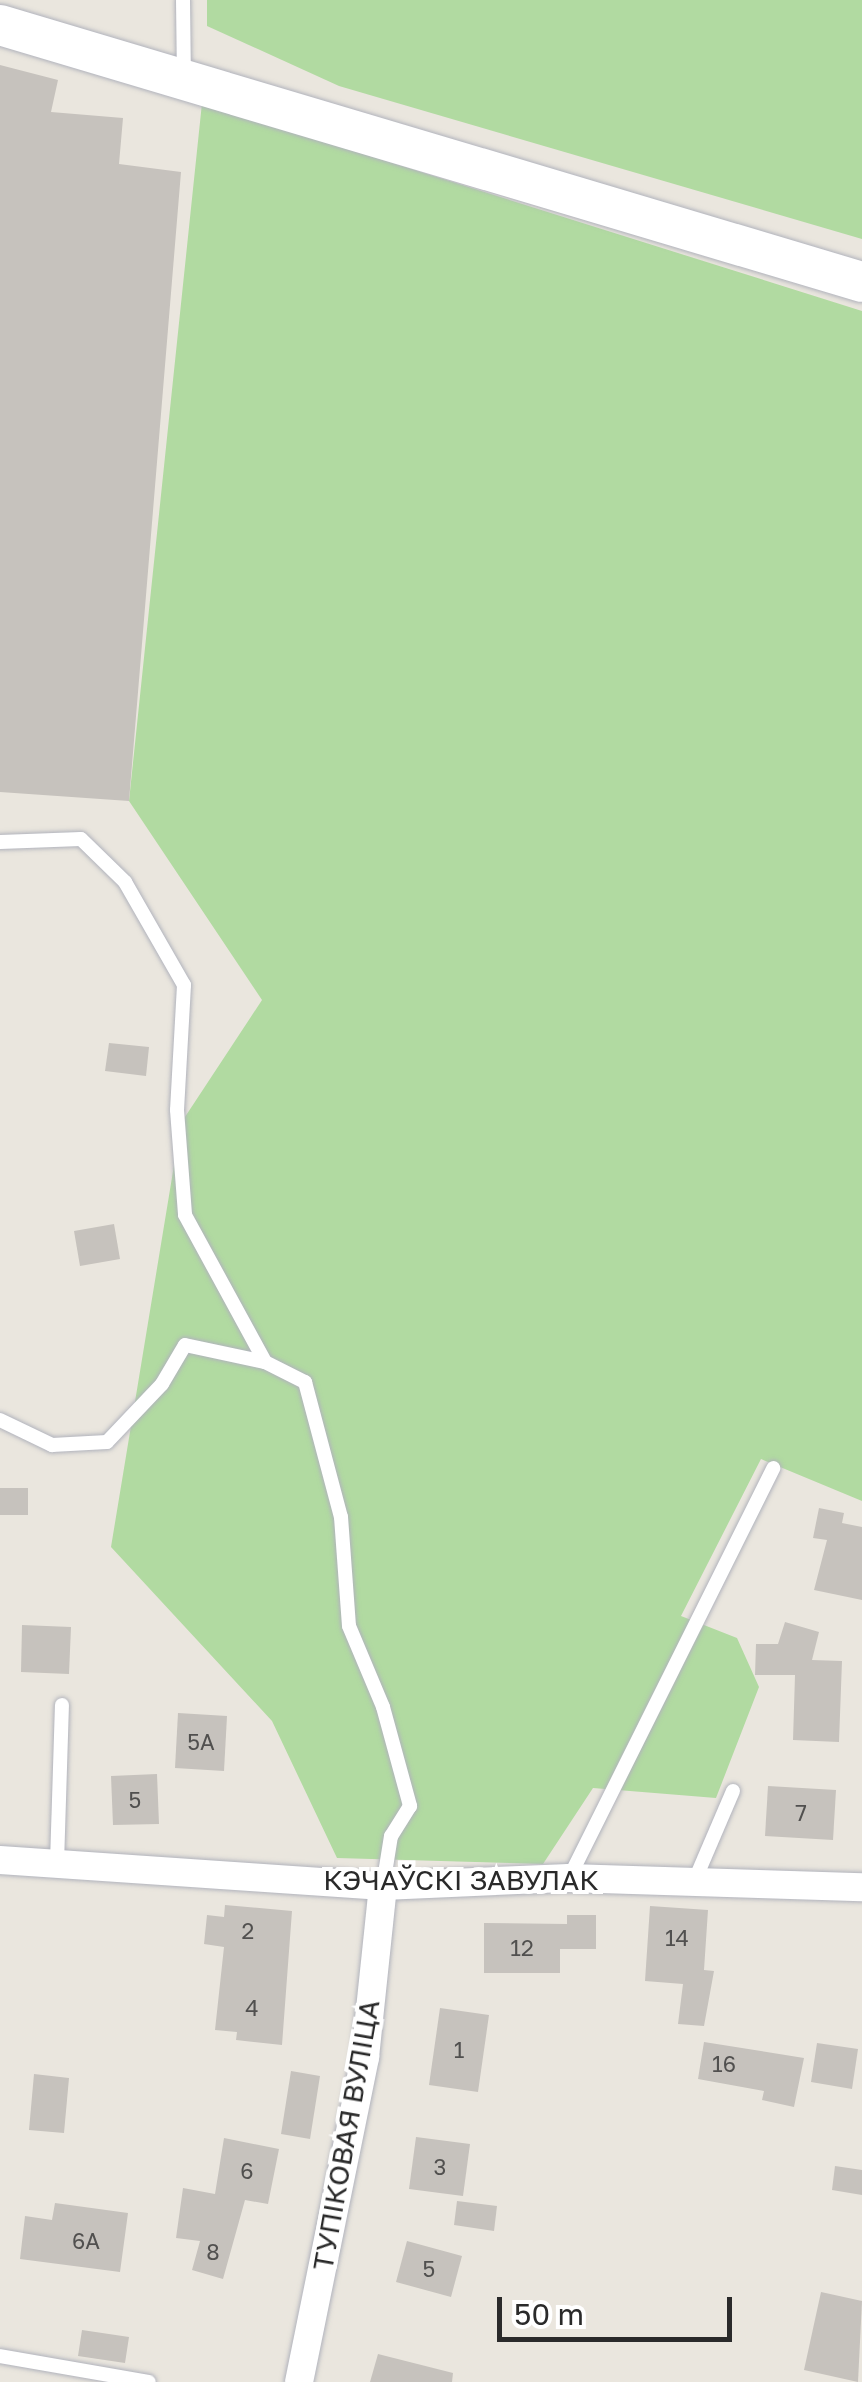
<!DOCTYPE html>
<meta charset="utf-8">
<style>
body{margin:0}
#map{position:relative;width:862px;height:2382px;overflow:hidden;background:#eae6de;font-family:"Golos Text",sans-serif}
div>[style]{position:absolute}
.green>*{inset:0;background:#b1daa1}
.building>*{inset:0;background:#c6c2bd}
.roads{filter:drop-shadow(0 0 2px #b1b3bc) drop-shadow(0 0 2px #b1b3bc)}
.service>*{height:14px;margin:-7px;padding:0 7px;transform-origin:7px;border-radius:7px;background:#fff}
.minor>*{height:28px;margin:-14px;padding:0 14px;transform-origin:14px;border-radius:14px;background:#fff}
.secondary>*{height:40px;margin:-20px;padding:0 20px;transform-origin:20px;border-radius:20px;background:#fff}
span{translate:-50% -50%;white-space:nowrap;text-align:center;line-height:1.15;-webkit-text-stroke:8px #fff;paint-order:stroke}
.number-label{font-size:22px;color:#51504f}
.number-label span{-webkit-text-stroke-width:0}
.street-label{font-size:28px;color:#2a2a2a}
.scale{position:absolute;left:497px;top:2297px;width:235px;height:45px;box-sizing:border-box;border:5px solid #2a2a2a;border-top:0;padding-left:12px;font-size:30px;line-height:35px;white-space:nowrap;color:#2a2a2a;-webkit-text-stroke:8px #fff;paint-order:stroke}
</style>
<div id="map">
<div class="green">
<div style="clip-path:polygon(207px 0,862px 0,862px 239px,339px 86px,207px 26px)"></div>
<div style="clip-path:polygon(202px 103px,862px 311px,862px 1501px,761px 1459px,681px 1616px,737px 1638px,759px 1687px,716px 1798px,593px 1788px,543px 1864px,337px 1858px,272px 1721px,111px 1547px,181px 1123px,262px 1000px,129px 801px)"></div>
</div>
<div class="building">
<div style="clip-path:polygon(0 65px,58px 80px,51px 112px,123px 118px,119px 164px,181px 172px,129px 801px,0 792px)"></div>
<div style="clip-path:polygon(109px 1043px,149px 1047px,146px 1076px,105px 1071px)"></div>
<div style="clip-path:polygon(114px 1224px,120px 1259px,80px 1266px,74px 1231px)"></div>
<div style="clip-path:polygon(0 1488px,28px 1488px,28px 1515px,0 1515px)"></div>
<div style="clip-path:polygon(819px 1508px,844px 1513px,842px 1523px,862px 1527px,862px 1600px,814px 1590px,827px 1540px,813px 1538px)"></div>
<div style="clip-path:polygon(785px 1622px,819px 1632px,812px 1660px,842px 1661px,839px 1742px,793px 1740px,795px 1675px,755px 1675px,756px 1644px,778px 1644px)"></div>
<div style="clip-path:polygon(22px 1625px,71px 1627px,69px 1674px,21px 1672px)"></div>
<div style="clip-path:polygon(178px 1713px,227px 1716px,224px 1771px,175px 1768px)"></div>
<div style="clip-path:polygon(157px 1774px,159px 1824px,113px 1825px,111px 1776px)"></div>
<div style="clip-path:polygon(768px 1786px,836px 1790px,833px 1840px,765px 1836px)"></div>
<div style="clip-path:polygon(225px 1905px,292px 1911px,282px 2045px,236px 2040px,237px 2032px,215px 2030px,224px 1947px,204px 1944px,207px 1915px,224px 1917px)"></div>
<div style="clip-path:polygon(650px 1906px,708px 1910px,704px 1970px,714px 1971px,704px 2026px,678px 2024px,683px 1984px,645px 1981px)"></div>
<div style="clip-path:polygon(567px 1915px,596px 1915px,596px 1949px,560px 1949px,560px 1973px,484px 1973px,484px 1923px,567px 1924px)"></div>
<div style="clip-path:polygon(440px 2008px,489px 2015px,478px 2092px,429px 2085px)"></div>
<div style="clip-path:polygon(704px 2042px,804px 2058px,794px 2107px,762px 2100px,764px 2091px,698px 2079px)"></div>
<div style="clip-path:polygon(817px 2043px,858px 2049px,852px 2089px,811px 2082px)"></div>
<div style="clip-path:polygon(291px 2071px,320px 2076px,310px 2139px,281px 2134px)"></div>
<div style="clip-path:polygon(34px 2074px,69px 2078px,64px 2133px,29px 2130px)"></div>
<div style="clip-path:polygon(416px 2137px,470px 2144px,463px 2196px,409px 2189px)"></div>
<div style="clip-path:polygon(224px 2138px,279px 2149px,268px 2204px,245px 2200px,223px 2279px,192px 2270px,200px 2241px,176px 2238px,183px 2188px,215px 2194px)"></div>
<div style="clip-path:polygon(835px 2166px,862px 2170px,862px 2195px,832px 2190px)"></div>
<div style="clip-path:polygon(457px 2201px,497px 2206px,494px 2231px,454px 2225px)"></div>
<div style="clip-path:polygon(55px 2203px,128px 2213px,120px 2272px,20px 2259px,25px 2216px,52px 2220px)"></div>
<div style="clip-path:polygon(407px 2241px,462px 2256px,451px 2297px,396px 2282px)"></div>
<div style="clip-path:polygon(821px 2292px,862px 2301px,858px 2382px,804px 2370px)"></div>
<div style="clip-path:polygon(82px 2330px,129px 2337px,125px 2363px,78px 2356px)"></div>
<div style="clip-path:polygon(378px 2354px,453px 2373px,452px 2382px,370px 2382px)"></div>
</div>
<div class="roads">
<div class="service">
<div style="left:183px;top:0;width:78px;rotate:89.3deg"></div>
<div style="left:0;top:842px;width:81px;rotate:-2.1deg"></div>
<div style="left:81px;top:839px;width:62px;rotate:44.3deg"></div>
<div style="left:125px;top:882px;width:119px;rotate:60.2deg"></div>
<div style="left:184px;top:985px;width:125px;rotate:93.2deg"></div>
<div style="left:177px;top:1110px;width:105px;rotate:85.6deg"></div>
<div style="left:185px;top:1215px;width:167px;rotate:61.4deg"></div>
<div style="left:265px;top:1362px;width:45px;rotate:26.6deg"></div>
<div style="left:305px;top:1382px;width:140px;rotate:75.1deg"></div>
<div style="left:341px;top:1517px;width:109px;rotate:85.8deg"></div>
<div style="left:349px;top:1626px;width:88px;rotate:67.2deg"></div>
<div style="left:383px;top:1707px;width:103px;rotate:74.7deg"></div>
<div style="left:410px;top:1806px;width:36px;rotate:122deg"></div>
<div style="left:391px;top:1836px;width:51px;rotate:99.1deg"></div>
<div style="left:0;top:1420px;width:58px;rotate:25.7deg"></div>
<div style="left:52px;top:1445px;width:55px;rotate:-3.1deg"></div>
<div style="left:107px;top:1442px;width:80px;rotate:-46.5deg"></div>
<div style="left:162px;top:1384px;width:45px;rotate:-59.5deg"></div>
<div style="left:185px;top:1345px;width:82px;rotate:12deg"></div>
<div style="left:57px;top:1863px;width:158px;rotate:-88.2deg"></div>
<div style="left:569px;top:1878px;width:458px;rotate:-63.5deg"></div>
<div style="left:694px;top:1882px;width:99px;rotate:-66.8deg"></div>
<div style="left:0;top:2356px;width:151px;rotate:9.9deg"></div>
</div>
<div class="minor">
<div style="left:0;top:1860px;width:384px;rotate:3.9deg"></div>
<div style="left:383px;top:1886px;width:186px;rotate:-2.5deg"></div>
<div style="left:569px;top:1878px;width:293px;rotate:1.8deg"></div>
<div style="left:299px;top:2382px;width:332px;rotate:-78.5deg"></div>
<div style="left:365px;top:2057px;width:172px;rotate:-84deg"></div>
</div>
<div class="secondary">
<div style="left:0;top:25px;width:899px;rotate:16.6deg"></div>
</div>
</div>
<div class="number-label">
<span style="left:201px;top:1742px">5А</span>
<span style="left:135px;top:1800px">5</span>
<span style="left:801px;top:1813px">7</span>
<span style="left:248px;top:1931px">2</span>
<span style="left:677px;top:1938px">14</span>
<span style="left:522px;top:1948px">12</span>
<span style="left:252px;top:2008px">4</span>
<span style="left:459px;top:2050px">1</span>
<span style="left:724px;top:2064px">16</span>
<span style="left:440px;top:2167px">3</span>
<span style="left:247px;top:2171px">6</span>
<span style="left:86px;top:2241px">6А</span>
<span style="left:213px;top:2252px">8</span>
<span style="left:429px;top:2269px">5</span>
</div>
<div class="street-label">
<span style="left:461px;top:1880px">КЭЧАЎСКІ ЗАВУЛАК</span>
<span style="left:346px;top:2135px;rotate:-80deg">ТУПІКОВАЯ ВУЛІЦА</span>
</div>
<div class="scale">50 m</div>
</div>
